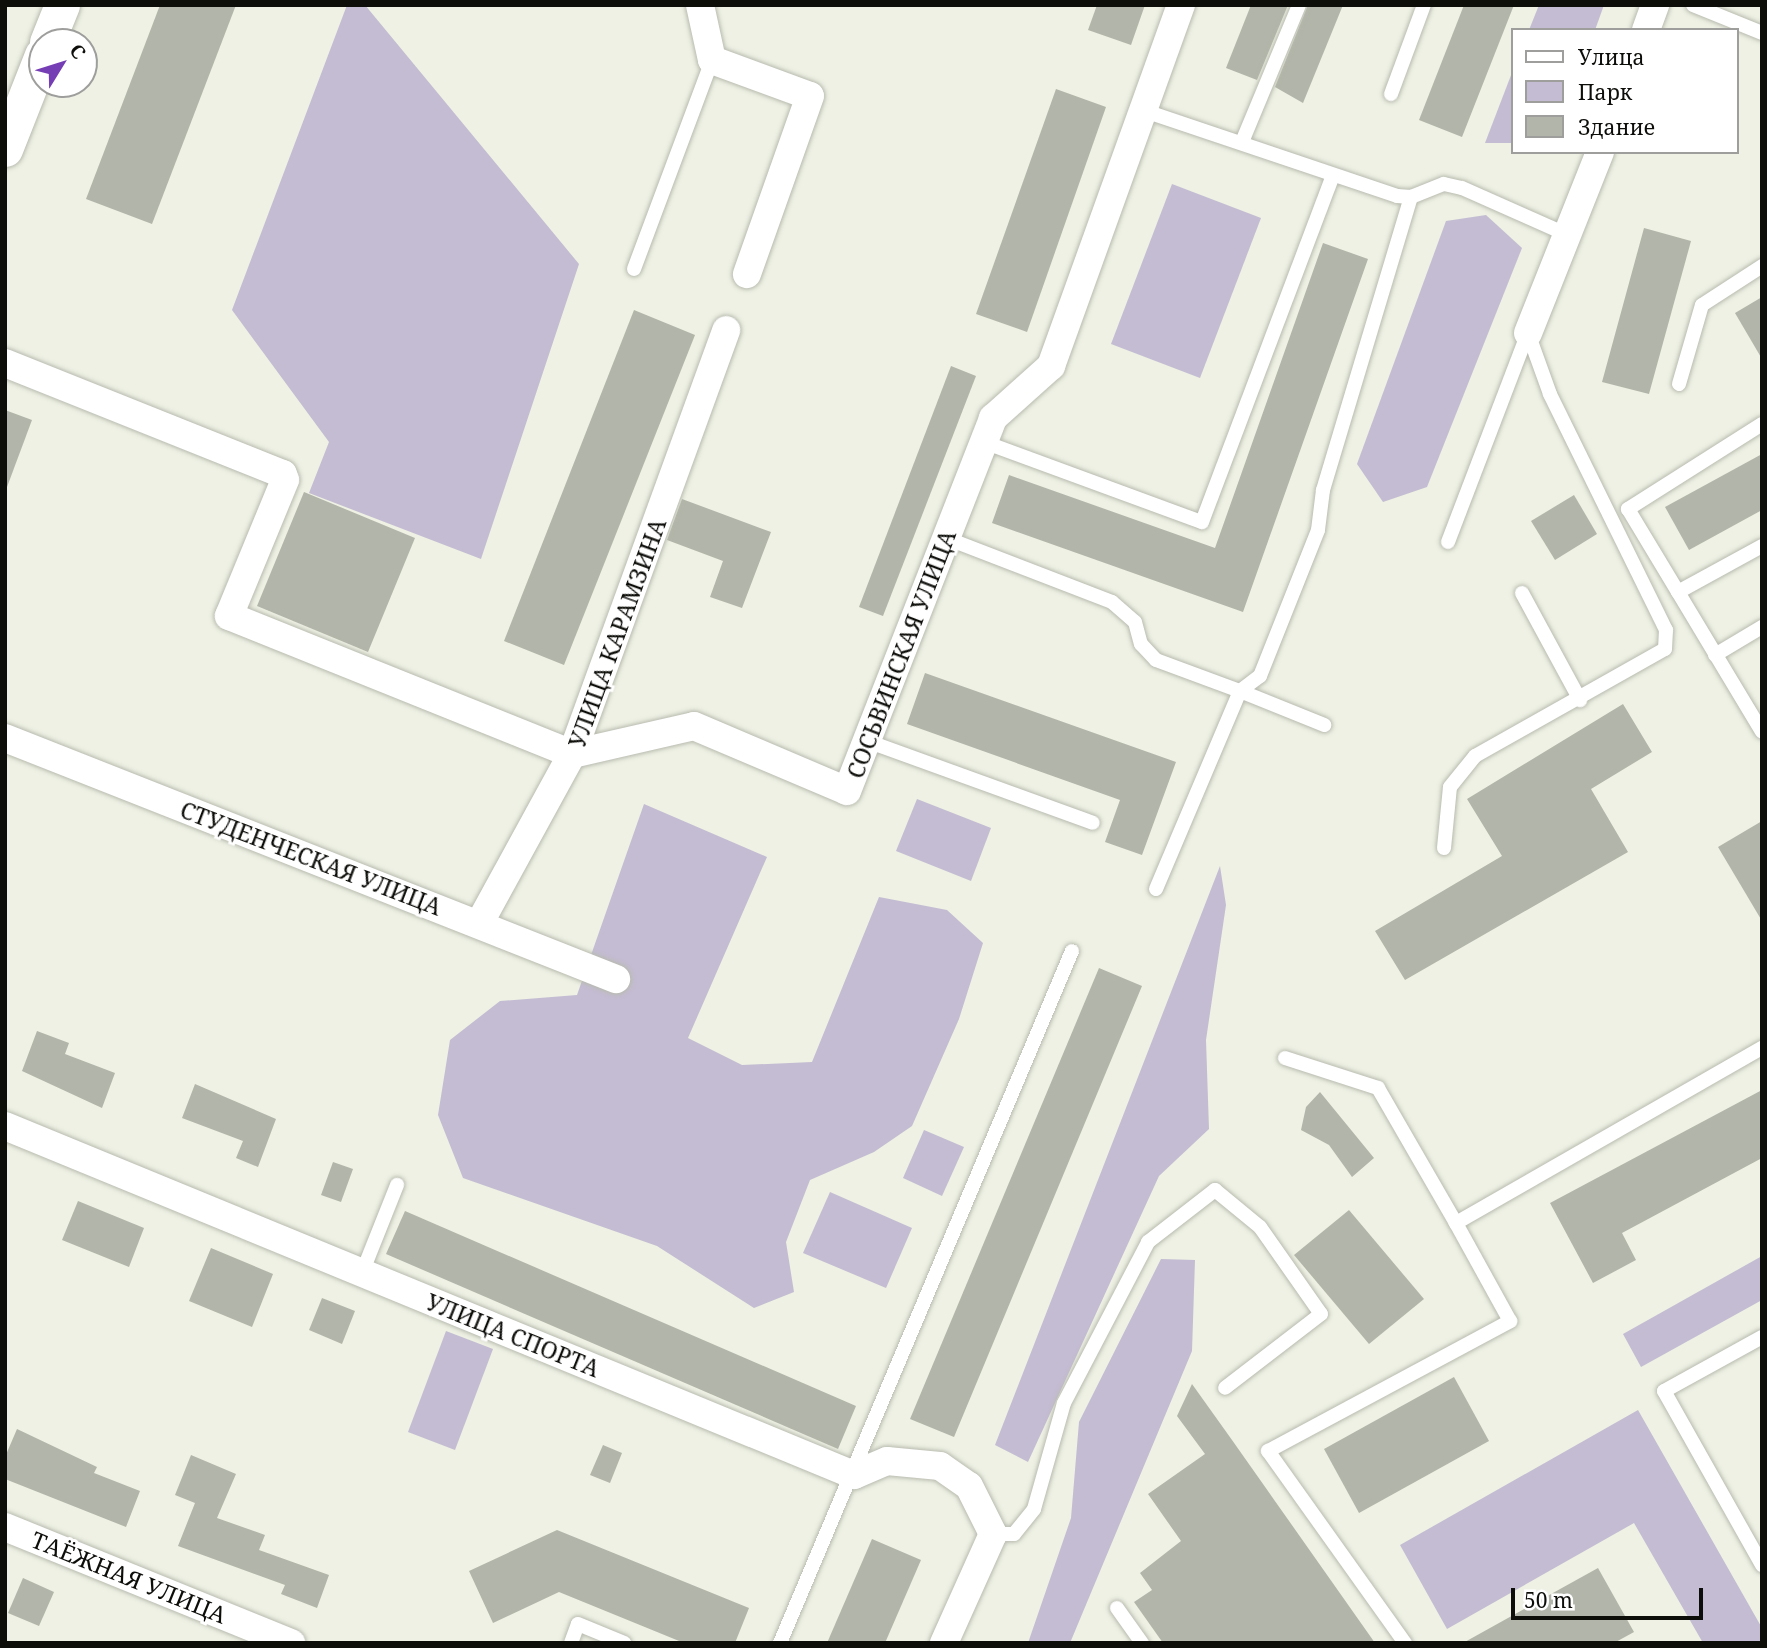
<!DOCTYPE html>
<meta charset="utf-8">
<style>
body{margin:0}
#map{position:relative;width:1767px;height:1648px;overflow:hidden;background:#eef1e4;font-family:"Noto Serif",serif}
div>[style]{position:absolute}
.green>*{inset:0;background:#c4bcd2}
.building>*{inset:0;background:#b2b5a9}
.roads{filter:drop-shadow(0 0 2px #b8bbaf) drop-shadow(0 0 2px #b8bbaf)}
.service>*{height:14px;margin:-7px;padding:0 7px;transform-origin:7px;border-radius:7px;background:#fff}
.minor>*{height:28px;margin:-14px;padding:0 14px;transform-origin:14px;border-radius:14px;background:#fff}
.tertiary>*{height:35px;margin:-17.5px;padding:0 17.5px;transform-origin:17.5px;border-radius:17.5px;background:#fff}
span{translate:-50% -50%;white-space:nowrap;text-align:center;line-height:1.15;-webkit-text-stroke:6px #fff;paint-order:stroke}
.street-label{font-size:23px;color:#0d0e0a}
.frame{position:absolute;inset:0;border:7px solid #0d0e0a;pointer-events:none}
.legend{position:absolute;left:1511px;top:28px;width:228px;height:126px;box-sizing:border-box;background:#fff;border:2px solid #9e9f9d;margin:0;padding:9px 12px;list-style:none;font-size:21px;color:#0d0e0a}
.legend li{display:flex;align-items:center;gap:14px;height:35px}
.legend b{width:35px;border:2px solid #9e9f9d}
.north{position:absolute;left:28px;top:28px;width:70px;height:70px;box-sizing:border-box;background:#fff;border:2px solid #9e9f9d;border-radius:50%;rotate:52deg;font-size:19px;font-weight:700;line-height:28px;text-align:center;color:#0d0e0a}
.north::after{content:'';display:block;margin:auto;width:24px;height:32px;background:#763eb4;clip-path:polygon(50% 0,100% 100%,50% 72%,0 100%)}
.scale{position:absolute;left:1511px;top:1588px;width:192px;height:32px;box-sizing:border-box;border:4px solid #0d0e0a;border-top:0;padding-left:9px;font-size:21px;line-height:24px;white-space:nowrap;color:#0d0e0a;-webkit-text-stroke:5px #fff;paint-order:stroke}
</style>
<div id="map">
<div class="green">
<div style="clip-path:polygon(347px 5px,365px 5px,579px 264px,481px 559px,309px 493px,329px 442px,232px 310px)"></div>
<div style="clip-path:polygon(1539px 5px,1604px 5px,1595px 30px,1529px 30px)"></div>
<div style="clip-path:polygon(1513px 70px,1513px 143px,1485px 143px)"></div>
<div style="clip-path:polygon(1172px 184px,1261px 218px,1200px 378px,1111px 344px)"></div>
<div style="clip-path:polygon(1486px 215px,1522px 248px,1427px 487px,1383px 502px,1357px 464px,1446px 221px)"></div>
<div style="clip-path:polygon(917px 799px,991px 828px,971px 881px,896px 851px)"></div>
<div style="clip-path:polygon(644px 804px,767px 857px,688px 1038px,742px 1065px,812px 1062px,879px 897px,947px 910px,983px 943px,959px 1019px,912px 1126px,874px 1152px,810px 1180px,786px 1242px,794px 1292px,754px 1308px,657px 1246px,463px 1178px,438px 1115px,450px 1040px,500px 1001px,577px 995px)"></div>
<div style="clip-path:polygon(1220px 866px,1226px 905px,1206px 1040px,1209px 1129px,1159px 1176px,1028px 1462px,995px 1445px)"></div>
<div style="clip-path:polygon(924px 1130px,964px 1147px,942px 1196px,903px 1178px)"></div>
<div style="clip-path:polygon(830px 1192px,912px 1228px,886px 1288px,803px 1253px)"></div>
<div style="clip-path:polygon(1762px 1256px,1762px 1300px,1641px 1367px,1623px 1334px)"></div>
<div style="clip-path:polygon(1161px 1259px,1195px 1260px,1192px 1351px,1070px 1643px,1028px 1643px,1071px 1518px,1079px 1422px)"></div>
<div style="clip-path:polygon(446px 1331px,493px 1349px,455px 1450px,408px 1432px)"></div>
<div style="clip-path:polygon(1638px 1410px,1762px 1628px,1762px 1643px,1703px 1643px,1634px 1523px,1447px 1629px,1400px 1545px)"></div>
</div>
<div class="building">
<div style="clip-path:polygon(160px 5px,236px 5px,152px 224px,86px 199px)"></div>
<div style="clip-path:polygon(1097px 5px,1145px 5px,1131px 45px,1088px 30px)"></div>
<div style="clip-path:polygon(1251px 5px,1288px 5px,1257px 80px,1226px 68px)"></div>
<div style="clip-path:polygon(1308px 5px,1343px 5px,1303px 103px,1275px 87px)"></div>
<div style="clip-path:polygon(1464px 5px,1514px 5px,1462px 137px,1419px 120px)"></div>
<div style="clip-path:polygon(1056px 89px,1106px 107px,1027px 332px,976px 314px)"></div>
<div style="clip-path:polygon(1644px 228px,1691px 241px,1649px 394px,1602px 382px)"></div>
<div style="clip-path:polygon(1323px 243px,1368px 259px,1243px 612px,992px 523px,1009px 475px,1215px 548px)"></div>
<div style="clip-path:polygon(1762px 297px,1762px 359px,1735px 313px)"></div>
<div style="clip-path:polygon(634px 310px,695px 335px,564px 665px,504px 641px)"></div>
<div style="clip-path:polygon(951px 366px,976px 376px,883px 616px,859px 607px)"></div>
<div style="clip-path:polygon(5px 410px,32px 420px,7px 487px,5px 486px)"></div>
<div style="clip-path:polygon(1762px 454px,1762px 510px,1689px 550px,1665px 507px)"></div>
<div style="clip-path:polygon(304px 492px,415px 538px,368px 652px,257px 606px)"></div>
<div style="clip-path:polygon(1574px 495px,1597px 534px,1555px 560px,1531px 521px)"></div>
<div style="clip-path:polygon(682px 499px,771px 532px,742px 608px,710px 597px,723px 561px,667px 540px)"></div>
<div style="clip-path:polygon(925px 673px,1176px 762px,1142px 855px,1105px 842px,1120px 800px,907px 724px)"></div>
<div style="clip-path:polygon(1623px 704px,1652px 752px,1591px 789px,1628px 852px,1405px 980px,1375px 931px,1502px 856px,1467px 799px)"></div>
<div style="clip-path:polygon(1762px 821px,1762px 921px,1718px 847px)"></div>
<div style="clip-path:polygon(1099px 968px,1142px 986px,954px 1437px,910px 1419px)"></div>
<div style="clip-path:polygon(37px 1031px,69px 1043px,65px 1054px,115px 1073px,102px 1108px,22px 1071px)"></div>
<div style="clip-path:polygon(195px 1084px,276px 1119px,258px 1167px,236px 1158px,243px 1141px,182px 1118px)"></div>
<div style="clip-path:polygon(1762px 1090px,1762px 1158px,1622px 1233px,1636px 1260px,1593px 1283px,1550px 1203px)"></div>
<div style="clip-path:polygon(1320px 1092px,1374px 1158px,1352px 1177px,1329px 1145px,1301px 1130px,1306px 1107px)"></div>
<div style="clip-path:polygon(333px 1162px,353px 1169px,341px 1202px,321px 1195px)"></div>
<div style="clip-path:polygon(78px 1201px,144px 1228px,129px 1267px,62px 1240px)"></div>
<div style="clip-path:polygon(1349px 1210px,1424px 1299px,1369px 1344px,1294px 1255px)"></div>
<div style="clip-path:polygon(405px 1211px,856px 1406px,838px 1449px,386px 1254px)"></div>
<div style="clip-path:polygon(211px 1248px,273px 1274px,252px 1327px,189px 1301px)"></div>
<div style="clip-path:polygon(322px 1298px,355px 1311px,342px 1344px,309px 1330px)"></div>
<div style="clip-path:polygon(1454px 1377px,1489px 1441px,1359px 1513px,1324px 1449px)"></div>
<div style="clip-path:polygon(1192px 1384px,1232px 1440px,1375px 1643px,1163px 1643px,1134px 1602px,1152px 1590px,1140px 1573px,1181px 1541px,1148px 1494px,1205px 1454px,1177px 1416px)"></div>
<div style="clip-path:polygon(17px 1429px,97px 1467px,94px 1473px,140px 1491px,126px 1527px,5px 1479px,5px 1457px)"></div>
<div style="clip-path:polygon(603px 1445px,622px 1453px,610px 1483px,590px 1475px)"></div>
<div style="clip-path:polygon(191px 1455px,236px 1474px,217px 1518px,265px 1535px,259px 1550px,329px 1575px,317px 1608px,281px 1594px,285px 1585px,178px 1546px,195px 1503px,175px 1495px)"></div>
<div style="clip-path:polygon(557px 1530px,749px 1608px,735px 1643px,684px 1643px,559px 1592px,493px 1623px,469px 1571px)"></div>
<div style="clip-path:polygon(872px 1539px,921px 1560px,885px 1643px,827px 1643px)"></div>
<div style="clip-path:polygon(1598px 1568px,1634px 1632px,1614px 1643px,1463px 1643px)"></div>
<div style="clip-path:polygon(23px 1578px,54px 1592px,39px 1626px,8px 1613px)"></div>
</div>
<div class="roads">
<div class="service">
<div style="left:1693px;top:5px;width:74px;rotate:22.1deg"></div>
<div style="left:1391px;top:94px;width:95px;rotate:-69.7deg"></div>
<div style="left:1142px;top:110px;width:269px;rotate:18.6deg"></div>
<div style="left:1397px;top:196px;width:14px;rotate:4deg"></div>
<div style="left:1411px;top:197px;width:35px;rotate:-22deg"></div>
<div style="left:1444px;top:184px;width:18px;rotate:13deg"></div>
<div style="left:1462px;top:188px;width:116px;rotate:23.9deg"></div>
<div style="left:1242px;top:142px;width:148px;rotate:-67.4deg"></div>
<div style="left:634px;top:269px;width:223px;rotate:-69.5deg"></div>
<div style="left:1679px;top:384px;width:82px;rotate:-73.8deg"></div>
<div style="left:1702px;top:305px;width:72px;rotate:-33deg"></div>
<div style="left:1762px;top:424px;width:159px;rotate:147.6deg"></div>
<div style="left:1628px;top:509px;width:97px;rotate:58.9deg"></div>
<div style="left:1678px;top:592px;width:96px;rotate:-28.7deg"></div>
<div style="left:984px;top:442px;width:232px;rotate:20.2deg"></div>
<div style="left:1202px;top:522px;width:370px;rotate:-69.3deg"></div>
<div style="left:946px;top:538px;width:178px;rotate:21.1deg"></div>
<div style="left:1112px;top:602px;width:30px;rotate:41deg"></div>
<div style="left:1135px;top:622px;width:23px;rotate:75deg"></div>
<div style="left:1141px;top:644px;width:22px;rotate:47deg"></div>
<div style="left:1156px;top:660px;width:90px;rotate:20.3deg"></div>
<div style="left:1240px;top:691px;width:25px;rotate:-37deg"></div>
<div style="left:1260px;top:676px;width:157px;rotate:-68.3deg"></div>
<div style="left:1318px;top:530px;width:40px;rotate:-82.9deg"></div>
<div style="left:1323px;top:490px;width:306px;rotate:-73.3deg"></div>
<div style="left:1448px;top:542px;width:224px;rotate:-69.1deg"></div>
<div style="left:1678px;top:592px;width:163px;rotate:59deg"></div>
<div style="left:1522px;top:593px;width:122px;rotate:61.5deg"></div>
<div style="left:1715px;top:655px;width:55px;rotate:-30.8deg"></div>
<div style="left:867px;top:741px;width:240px;rotate:19.9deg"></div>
<div style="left:1444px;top:848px;width:61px;rotate:-84.4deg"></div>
<div style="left:1450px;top:787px;width:40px;rotate:-51deg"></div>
<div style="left:1475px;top:756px;width:218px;rotate:-29.4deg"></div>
<div style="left:1665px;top:649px;width:19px;rotate:-87deg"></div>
<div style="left:1666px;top:630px;width:263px;rotate:-116.2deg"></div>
<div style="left:1550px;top:394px;width:65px;rotate:-109.8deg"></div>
<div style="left:1156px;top:889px;width:215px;rotate:-67deg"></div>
<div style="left:1240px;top:691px;width:91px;rotate:22deg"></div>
<div style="left:1285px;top:1058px;width:98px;rotate:17.9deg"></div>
<div style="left:1378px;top:1088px;width:156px;rotate:60deg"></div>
<div style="left:362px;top:1273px;width:95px;rotate:-68.3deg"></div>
<div style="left:1762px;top:1337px;width:112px;rotate:151.1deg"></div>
<div style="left:1664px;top:1391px;width:200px;rotate:60.6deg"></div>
<div style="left:993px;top:1534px;width:21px"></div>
<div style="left:1014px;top:1534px;width:32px;rotate:-51deg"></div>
<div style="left:1034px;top:1509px;width:110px;rotate:-74.2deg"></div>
<div style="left:1064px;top:1403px;width:182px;rotate:-62.4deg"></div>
<div style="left:1148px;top:1242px;width:85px;rotate:-37.8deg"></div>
<div style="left:1215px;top:1190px;width:58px;rotate:39.4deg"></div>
<div style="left:1260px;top:1227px;width:106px;rotate:55deg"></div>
<div style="left:1321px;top:1314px;width:121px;rotate:142.4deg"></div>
<div style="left:1117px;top:1608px;width:43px;rotate:54.5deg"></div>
<div style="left:571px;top:1643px;width:20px;rotate:-70deg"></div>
<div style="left:578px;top:1624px;width:50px;rotate:22.4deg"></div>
<div style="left:780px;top:1643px;width:751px;rotate:-67.12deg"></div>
<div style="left:1405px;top:1643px;width:236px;rotate:-125.5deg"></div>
<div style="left:1268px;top:1451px;width:275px;rotate:-28.2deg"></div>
<div style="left:1510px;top:1321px;width:112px;rotate:-118.9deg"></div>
<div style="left:1456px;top:1223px;width:353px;rotate:-29.8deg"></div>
</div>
<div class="minor">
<div style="left:700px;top:5px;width:56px;rotate:77.7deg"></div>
<div style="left:712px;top:60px;width:104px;rotate:20.2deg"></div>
<div style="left:810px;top:96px;width:189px;rotate:109.5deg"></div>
<div style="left:1646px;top:30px;width:27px;rotate:-70deg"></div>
<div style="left:1528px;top:333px;width:195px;rotate:-68.3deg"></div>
<div style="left:5px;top:363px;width:299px;rotate:21.8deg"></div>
<div style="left:283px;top:474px;width:6px;rotate:72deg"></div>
<div style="left:285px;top:480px;width:147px;rotate:112.4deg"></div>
<div style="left:229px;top:616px;width:370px;rotate:21.9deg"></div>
<div style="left:572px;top:754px;width:125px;rotate:-12.9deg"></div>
<div style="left:694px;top:726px;width:166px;rotate:23deg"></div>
<div style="left:847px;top:791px;width:401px;rotate:-68.6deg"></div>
<div style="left:993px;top:418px;width:78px;rotate:-41.9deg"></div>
<div style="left:1051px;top:366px;width:384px;rotate:-70.2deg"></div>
<div style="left:5px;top:738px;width:657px;rotate:21.53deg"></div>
<div style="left:479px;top:924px;width:194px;rotate:-61.3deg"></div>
<div style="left:572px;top:754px;width:451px;rotate:-70deg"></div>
<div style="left:5px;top:1126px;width:918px;rotate:22.35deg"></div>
<div style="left:854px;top:1475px;width:36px;rotate:-23deg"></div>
<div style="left:887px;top:1461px;width:53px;rotate:5.4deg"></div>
<div style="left:940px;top:1466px;width:35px;rotate:35deg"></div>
<div style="left:969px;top:1486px;width:54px;rotate:63.4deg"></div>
<div style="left:993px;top:1534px;width:120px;rotate:114.2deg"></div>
<div style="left:5px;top:1527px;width:309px;rotate:22.1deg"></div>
</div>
<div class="tertiary">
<div style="left:47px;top:42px;width:40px;rotate:-68deg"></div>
<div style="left:5px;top:149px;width:101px;rotate:-68.5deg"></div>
</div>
</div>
<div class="street-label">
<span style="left:617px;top:633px;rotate:-70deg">УЛИЦА КАРАМЗИНА</span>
<span style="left:901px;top:654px;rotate:-69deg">СОСЬВИНСКАЯ УЛИЦА</span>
<span style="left:311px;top:858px;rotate:21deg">СТУДЕНЧЕСКАЯ УЛИЦА</span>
<span style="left:513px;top:1335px;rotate:22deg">УЛИЦА СПОРТА</span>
<span style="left:129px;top:1577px;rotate:22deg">ТАЁЖНАЯ УЛИЦА</span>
</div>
<div class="frame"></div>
<ul class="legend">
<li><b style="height:9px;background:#fff"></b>Улица</li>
<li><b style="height:19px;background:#c4bcd2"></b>Парк</li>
<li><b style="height:19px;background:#b2b5a9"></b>Здание</li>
</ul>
<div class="north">С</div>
<div class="scale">50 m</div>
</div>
